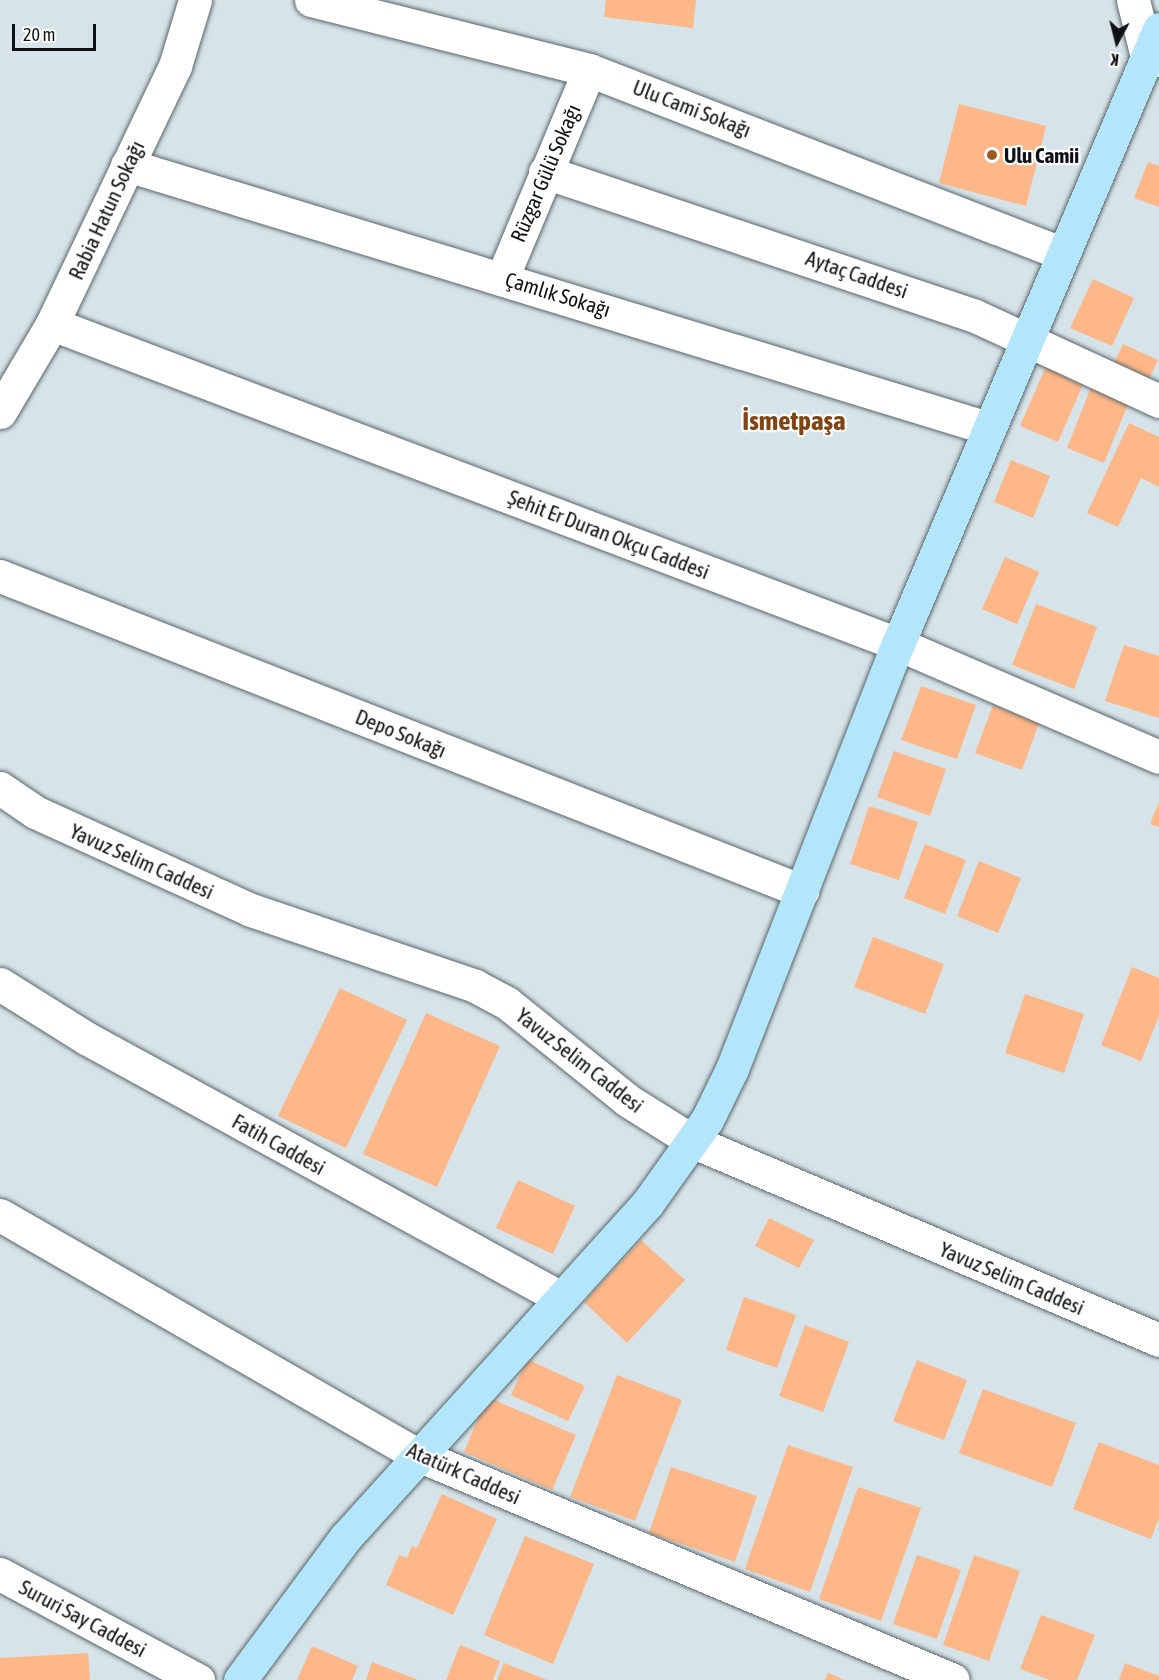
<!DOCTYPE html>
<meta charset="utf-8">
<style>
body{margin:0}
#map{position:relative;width:1159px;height:1680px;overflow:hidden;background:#d6e3e8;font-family:"Asap Condensed",sans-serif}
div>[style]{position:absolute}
.building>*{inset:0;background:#fdb788}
.roads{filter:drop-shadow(0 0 2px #5a666a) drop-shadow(0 0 2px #5a666a)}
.minor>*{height:33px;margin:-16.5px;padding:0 16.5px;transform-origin:16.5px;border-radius:16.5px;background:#fff}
.major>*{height:33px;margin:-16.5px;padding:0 16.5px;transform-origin:16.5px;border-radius:16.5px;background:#b3e6fb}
.dots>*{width:16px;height:16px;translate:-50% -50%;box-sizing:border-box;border:3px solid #fff;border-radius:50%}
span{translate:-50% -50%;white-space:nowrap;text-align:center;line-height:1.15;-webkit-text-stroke:4.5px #fff;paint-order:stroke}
.street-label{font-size:21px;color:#0e1214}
.poi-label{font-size:21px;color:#0e1214;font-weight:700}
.left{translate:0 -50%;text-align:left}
.district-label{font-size:27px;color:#804415;font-weight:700}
.north{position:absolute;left:1087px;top:12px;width:60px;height:60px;-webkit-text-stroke:4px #fff;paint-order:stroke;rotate:187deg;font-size:16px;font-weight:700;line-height:24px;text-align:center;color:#0e1214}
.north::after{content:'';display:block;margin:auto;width:21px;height:27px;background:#0e1214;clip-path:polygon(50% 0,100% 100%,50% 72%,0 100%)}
.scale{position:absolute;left:12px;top:24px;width:84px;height:27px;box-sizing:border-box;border:3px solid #0e1214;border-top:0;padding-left:8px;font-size:18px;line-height:21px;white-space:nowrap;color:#0e1214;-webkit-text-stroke:4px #fff;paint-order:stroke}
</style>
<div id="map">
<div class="building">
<div style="clip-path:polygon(606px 0,696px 0,693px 28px,604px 17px)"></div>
<div style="clip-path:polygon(959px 104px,1046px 126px,1026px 206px,939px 183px)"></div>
<div style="clip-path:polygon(1148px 162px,1159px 166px,1159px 207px,1134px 198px)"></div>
<div style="clip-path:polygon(1093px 279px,1134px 298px,1112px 346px,1070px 328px)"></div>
<div style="clip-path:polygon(1123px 344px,1158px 360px,1149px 379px,1114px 364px)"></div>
<div style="clip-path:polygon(1046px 366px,1084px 382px,1058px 442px,1020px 426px)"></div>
<div style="clip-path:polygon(1091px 387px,1129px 402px,1104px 463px,1067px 448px)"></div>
<div style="clip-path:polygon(1129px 423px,1159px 437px,1159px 487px,1141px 478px,1118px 527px,1087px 513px)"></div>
<div style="clip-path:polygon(1011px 460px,1050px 476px,1033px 518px,994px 502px)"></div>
<div style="clip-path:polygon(1005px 557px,1039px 572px,1017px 624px,982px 609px)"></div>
<div style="clip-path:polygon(1036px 604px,1097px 627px,1074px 689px,1012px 665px)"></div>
<div style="clip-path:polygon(1124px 645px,1159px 656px,1159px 718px,1105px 701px)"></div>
<div style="clip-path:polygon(921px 686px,976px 705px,957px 759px,901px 740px)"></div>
<div style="clip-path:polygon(993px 705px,1039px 723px,1022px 770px,975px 753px)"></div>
<div style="clip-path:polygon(894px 751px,946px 769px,930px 816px,877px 797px)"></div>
<div style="clip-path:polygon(1159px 802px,1159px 827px,1150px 824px)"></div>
<div style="clip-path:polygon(869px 806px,918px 822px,899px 880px,850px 864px)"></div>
<div style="clip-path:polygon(925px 844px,966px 860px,945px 914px,904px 898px)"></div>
<div style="clip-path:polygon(979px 861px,1021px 878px,998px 933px,957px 916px)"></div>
<div style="clip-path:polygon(873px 937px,944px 964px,925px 1014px,854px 987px)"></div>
<div style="clip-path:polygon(1132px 967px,1159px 978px,1159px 1016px,1141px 1061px,1101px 1045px)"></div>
<div style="clip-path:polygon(340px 988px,407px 1020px,346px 1148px,278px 1116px)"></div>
<div style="clip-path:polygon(1025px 994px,1084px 1014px,1064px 1073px,1005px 1053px)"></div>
<div style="clip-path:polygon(426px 1013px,500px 1046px,437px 1187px,363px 1154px)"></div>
<div style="clip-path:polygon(518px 1180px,575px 1206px,553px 1254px,496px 1228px)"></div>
<div style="clip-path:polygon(769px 1218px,814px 1240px,799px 1268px,755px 1246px)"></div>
<div style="clip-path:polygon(641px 1240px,685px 1280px,627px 1343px,584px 1302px)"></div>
<div style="clip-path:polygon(744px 1297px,796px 1315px,777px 1368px,726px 1350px)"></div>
<div style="clip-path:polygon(805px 1325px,849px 1342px,823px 1412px,779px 1396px)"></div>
<div style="clip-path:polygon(527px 1359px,585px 1386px,568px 1421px,511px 1395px)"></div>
<div style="clip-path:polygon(917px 1360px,967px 1380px,944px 1440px,893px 1421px)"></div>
<div style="clip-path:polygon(617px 1375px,682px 1400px,635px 1521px,570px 1497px)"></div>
<div style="clip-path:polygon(983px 1389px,1076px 1423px,1052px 1487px,959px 1453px)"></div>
<div style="clip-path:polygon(487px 1397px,576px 1435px,552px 1490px,464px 1452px)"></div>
<div style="clip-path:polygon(1099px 1442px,1159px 1465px,1159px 1518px,1151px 1539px,1073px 1509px)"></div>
<div style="clip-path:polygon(788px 1445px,853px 1467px,810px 1592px,745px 1569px)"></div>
<div style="clip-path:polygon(671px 1467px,757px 1496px,735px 1562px,649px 1533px)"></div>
<div style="clip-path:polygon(858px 1487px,921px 1508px,881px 1621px,819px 1599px)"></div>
<div style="clip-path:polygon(442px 1494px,497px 1519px,453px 1615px,386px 1585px,399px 1555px,407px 1558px,412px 1546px,417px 1548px)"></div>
<div style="clip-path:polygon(525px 1536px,594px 1564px,553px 1664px,484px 1635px)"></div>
<div style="clip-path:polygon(917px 1555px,961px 1570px,937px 1639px,893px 1624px)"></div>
<div style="clip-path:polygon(974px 1555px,1020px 1571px,989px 1661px,943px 1645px)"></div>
<div style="clip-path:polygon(1041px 1615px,1095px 1635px,1077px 1680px,1050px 1680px,1020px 1669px)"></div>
<div style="clip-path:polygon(460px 1645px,500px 1661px,493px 1680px,446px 1680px)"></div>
<div style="clip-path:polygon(312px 1646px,358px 1666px,352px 1680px,297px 1680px)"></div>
<div style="clip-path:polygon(88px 1653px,90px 1680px,0 1680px,0 1658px)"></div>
<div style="clip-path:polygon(372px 1662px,418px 1680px,366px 1680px)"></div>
<div style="clip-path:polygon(504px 1663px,547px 1680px,497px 1680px)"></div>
<div style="clip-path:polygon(1125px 1663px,1159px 1676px,1159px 1680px,1119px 1680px)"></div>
<div style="clip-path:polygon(828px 1673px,845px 1680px,825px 1680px)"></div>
</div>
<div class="roads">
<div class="minor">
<div style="left:311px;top:0;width:287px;rotate:14.1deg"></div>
<div style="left:589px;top:70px;width:506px;rotate:21.19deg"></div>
<div style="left:1133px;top:0;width:55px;rotate:76.2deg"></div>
<div style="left:1146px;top:53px;width:15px;rotate:28deg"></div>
<div style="left:127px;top:165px;width:900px;rotate:16.99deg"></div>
<div style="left:545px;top:172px;width:453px;rotate:18.5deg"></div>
<div style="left:975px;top:316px;width:203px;rotate:24.8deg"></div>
<div style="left:503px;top:276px;width:223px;rotate:-67.3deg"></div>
<div style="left:52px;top:324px;width:904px;rotate:20.72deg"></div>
<div style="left:898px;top:644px;width:284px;rotate:23.4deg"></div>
<div style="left:0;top:412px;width:102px;rotate:-59.4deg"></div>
<div style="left:52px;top:324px;width:286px;rotate:-64.5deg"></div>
<div style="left:175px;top:66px;width:69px;rotate:-73.1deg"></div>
<div style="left:0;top:576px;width:862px;rotate:21.44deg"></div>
<div style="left:0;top:788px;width:42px;rotate:34.4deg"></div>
<div style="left:35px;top:812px;width:237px;rotate:24.4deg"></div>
<div style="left:251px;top:910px;width:237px;rotate:18.7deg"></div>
<div style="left:475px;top:986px;width:36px;rotate:28deg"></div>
<div style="left:507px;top:1003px;width:154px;rotate:38.9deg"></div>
<div style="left:627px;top:1100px;width:79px;rotate:32.1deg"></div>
<div style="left:694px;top:1142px;width:505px;rotate:23.06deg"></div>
<div style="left:0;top:984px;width:102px;rotate:32.1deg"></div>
<div style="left:86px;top:1038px;width:542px;rotate:28.69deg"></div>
<div style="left:0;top:1215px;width:482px;rotate:29.9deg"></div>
<div style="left:418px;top:1455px;width:580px;rotate:22.81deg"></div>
<div style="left:0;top:1574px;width:225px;rotate:28.2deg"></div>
</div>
<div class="major">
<div style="left:240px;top:1680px;width:178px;rotate:-53.5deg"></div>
<div style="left:346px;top:1537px;width:449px;rotate:-47.9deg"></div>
<div style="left:647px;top:1204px;width:103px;rotate:-54.5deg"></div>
<div style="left:707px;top:1120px;width:57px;rotate:-63.9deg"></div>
<div style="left:732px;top:1069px;width:456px;rotate:-68.7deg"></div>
<div style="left:898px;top:644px;width:668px;rotate:-67deg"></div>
</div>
</div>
<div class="dots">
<div style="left:992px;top:155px;background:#9c5927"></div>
</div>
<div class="street-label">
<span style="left:692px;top:108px;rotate:21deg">Ulu Cami Sokağı</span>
<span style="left:545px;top:173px;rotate:-67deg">Rüzgar Gülü Sokağı</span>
<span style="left:106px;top:210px;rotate:-65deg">Rabia Hatun Sokağı</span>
<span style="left:857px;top:274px;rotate:19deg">Aytaç Caddesi</span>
<span style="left:558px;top:294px;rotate:17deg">Çamlık Sokağı</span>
<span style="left:609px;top:534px;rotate:21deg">Şehit Er Duran Okçu Caddesi</span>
<span style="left:401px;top:733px;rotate:22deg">Depo Sokağı</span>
<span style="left:142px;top:861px;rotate:24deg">Yavuz Selim Caddesi</span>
<span style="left:580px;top:1060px;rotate:38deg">Yavuz Selim Caddesi</span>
<span style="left:279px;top:1144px;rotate:29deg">Fatih Caddesi</span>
<span style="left:1012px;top:1278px;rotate:23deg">Yavuz Selim Caddesi</span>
<span style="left:464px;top:1473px;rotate:24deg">Atatürk Caddesi</span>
<span style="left:83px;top:1618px;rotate:28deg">Sururi Say Caddesi</span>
</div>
<div class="poi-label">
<span class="left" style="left:1004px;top:155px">Ulu Camii</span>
</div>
<div class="district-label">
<span style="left:794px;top:421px">İsmetpaşa</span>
</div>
<div class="north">K</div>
<div class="scale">20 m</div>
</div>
